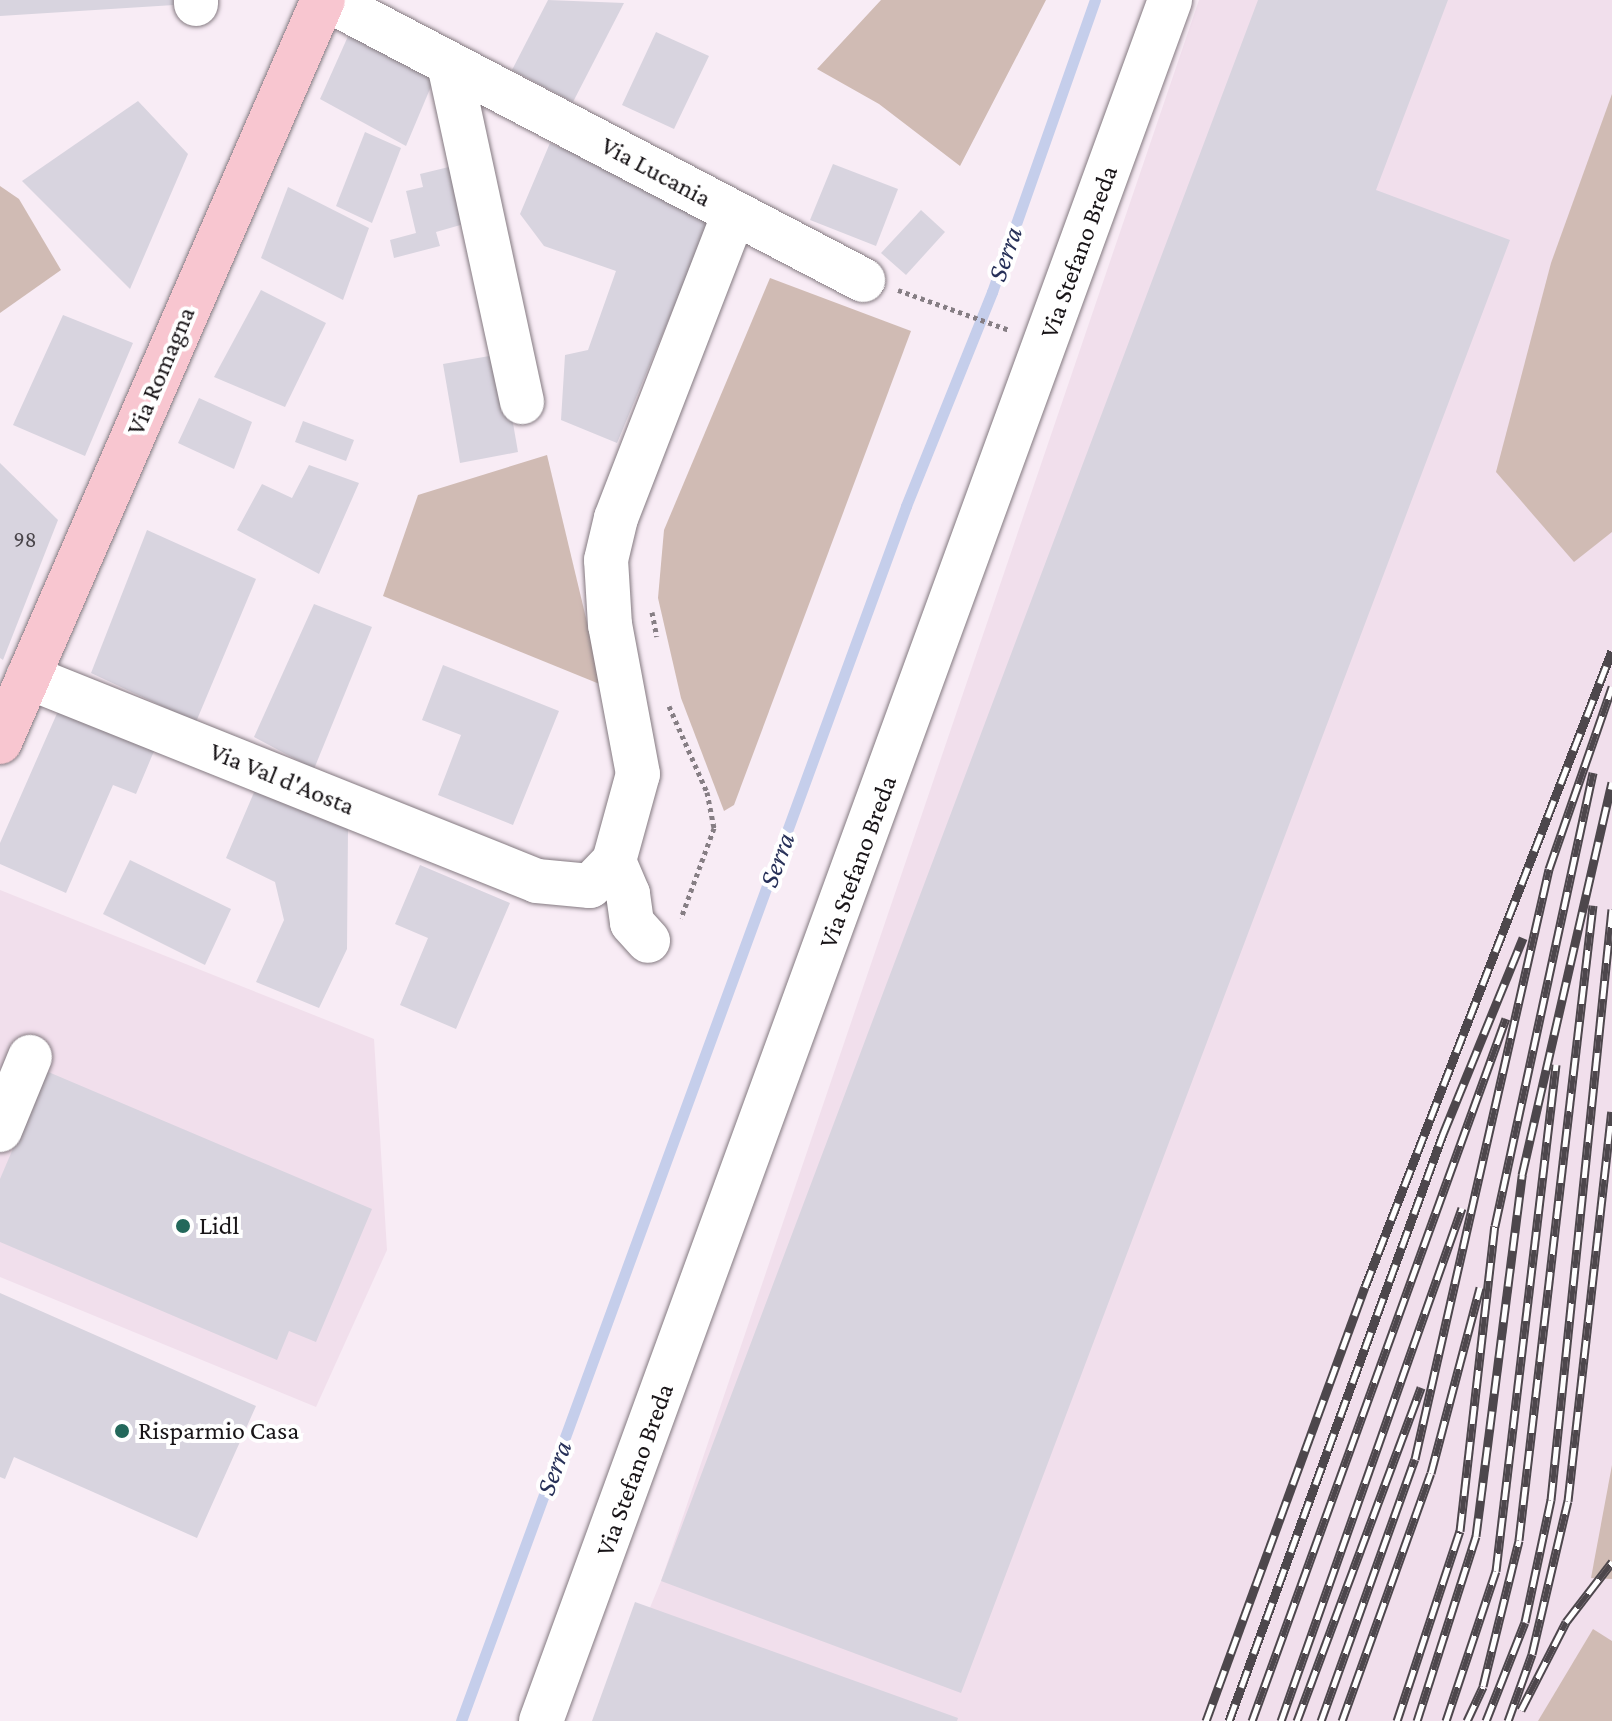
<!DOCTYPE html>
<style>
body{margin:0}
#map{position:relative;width:1612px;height:1721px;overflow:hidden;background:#f8ecf5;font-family:"Crimson Pro",serif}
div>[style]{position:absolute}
.built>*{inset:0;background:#f1dfec}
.green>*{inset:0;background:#d0bbb4}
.stream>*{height:11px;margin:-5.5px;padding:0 5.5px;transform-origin:5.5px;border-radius:5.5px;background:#c5ceeb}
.building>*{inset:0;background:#d8d4df}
.path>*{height:5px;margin-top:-2.5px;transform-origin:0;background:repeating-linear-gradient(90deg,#867e84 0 4px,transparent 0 8px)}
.roads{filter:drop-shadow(0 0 2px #847a81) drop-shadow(0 0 2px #847a81)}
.minor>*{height:44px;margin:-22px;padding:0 22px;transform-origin:22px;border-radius:22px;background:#fff}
.major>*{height:44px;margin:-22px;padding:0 22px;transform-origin:22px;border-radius:22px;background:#f8c6d0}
.rail>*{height:9px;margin-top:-4.5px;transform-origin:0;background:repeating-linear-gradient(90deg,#fff 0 18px,#4d474c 0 36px);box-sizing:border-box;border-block:2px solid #4d474c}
.dots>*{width:22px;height:22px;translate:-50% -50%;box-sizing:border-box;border:4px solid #fff;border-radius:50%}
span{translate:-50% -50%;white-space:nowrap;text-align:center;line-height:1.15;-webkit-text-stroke:8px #fff;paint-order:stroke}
.number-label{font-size:22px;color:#484449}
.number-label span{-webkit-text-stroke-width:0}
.street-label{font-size:26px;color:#181417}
.poi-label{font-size:26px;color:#181417}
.left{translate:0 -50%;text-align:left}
.water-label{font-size:28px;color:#273058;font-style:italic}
</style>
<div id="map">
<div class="built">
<div style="clip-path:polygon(1199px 0,1612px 0,1612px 1721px,603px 1721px,661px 1581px)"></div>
<div style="clip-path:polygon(0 890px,374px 1039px,387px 1250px,316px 1407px,0 1277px)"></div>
</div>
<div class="green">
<div style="clip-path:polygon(881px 0,1046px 0,960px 166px,879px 104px,817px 69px)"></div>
<div style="clip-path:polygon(1612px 94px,1612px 532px,1574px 562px,1496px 472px,1551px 263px)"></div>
<div style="clip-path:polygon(0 186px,19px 199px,61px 270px,0 313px)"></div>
<div style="clip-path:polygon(770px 278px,911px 331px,734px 805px,724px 811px,681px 698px,658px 598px,664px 530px)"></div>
<div style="clip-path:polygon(547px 455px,602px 685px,383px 596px,418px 495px)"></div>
<div style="clip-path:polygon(1612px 1465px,1612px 1579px,1591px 1578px)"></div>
<div style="clip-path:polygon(1593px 1629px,1612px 1641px,1612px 1721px,1538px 1721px)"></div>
</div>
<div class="stream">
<div style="left:461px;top:1721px;width:1294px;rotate:-69.88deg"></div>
<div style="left:906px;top:506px;width:231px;rotate:-68.1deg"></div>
<div style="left:992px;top:292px;width:310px;rotate:-70.6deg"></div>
</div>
<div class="building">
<div style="clip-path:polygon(0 0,173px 0,174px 5px,0 16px)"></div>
<div style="clip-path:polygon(548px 0,624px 3px,573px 102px,512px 70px)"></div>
<div style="clip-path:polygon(1258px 0,1448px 0,1376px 190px,1510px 240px,961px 1693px,661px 1581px)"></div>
<div style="clip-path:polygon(656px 32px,709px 56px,674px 129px,622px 105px)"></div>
<div style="clip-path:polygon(349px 34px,435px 77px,406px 146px,320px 99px)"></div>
<div style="clip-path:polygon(138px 101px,188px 154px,130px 289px,22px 181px)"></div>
<div style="clip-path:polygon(365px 132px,401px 148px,372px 223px,336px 206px)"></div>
<div style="clip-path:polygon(550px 143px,714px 211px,617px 443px,561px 420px,565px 355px,588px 350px,616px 271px,544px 246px,520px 214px)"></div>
<div style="clip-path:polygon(833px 164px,898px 189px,876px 246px,810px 220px)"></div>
<div style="clip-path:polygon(457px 165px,471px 222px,436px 232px,440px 246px,394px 258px,390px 240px,416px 233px,406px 191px,423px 187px,420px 174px)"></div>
<div style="clip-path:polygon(288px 187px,369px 228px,343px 300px,261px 258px)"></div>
<div style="clip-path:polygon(921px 210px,945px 232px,906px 275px,881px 253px)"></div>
<div style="clip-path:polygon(261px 290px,326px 323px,285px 407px,214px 377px)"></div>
<div style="clip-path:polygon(63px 315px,133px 343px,85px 456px,13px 425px)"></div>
<div style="clip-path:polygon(501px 354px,518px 452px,460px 463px,443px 364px)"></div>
<div style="clip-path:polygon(199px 398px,252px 422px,234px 469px,178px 443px)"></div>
<div style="clip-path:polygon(303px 421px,354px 440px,346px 461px,295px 442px)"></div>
<div style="clip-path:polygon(0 463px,58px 520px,3px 660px,0 658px)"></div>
<div style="clip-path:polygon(309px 465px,359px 483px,319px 574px,237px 530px,262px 484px,292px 498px)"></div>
<div style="clip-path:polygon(147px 530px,256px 579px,196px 722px,91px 673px)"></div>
<div style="clip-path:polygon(314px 604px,372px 627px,314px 769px,254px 737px)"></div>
<div style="clip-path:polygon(443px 665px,559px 711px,513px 825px,438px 795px,461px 735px,422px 720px)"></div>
<div style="clip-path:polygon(62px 702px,157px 744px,136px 794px,113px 785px,66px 893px,0 864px,0 843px)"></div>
<div style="clip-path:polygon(255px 790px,348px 829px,347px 949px,319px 1008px,256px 982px,284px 920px,275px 882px,226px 858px)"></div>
<div style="clip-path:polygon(130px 860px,231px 909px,205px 965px,103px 914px)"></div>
<div style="clip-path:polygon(420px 865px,510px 903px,456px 1029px,400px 1005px,428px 938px,395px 924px)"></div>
<div style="clip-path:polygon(46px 1071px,372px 1209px,316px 1342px,289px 1331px,277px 1360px,0 1242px,0 1179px)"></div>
<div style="clip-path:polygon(0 1293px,256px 1406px,197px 1538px,14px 1457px,5px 1479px,0 1477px)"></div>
<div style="clip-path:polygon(635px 1602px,958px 1718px,957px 1721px,592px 1721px)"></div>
</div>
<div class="path">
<div style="left:898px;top:290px;width:118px;rotate:19.8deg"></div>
<div style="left:652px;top:612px;width:25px;rotate:79deg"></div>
<div style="left:669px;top:706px;width:94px;rotate:66.2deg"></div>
<div style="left:707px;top:792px;width:37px;rotate:79deg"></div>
<div style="left:714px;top:828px;width:96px;rotate:110.1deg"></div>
</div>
<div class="roads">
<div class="minor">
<div style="left:196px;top:0;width:4px;rotate:90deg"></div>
<div style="left:328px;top:0;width:604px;rotate:27.63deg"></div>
<div style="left:449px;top:64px;width:346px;rotate:77.8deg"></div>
<div style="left:28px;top:677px;width:548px;rotate:21.84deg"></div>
<div style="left:537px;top:881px;width:53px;rotate:5.4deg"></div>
<div style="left:590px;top:886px;width:35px;rotate:-46deg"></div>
<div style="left:614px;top:861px;width:90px;rotate:-74.6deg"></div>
<div style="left:638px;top:774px;width:152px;rotate:-100.6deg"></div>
<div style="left:610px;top:625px;width:65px;rotate:-93.5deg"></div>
<div style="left:606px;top:560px;width:43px;rotate:-76.6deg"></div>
<div style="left:616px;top:518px;width:326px;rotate:-68.8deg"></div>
<div style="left:614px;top:861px;width:36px;rotate:67deg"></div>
<div style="left:628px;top:894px;width:29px;rotate:82deg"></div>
<div style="left:632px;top:923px;width:24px;rotate:48deg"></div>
<div style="left:0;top:1130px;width:79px;rotate:-67.7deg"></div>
<div style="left:541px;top:1721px;width:1832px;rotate:-69.92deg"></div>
</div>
<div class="major">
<div style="left:0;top:742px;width:809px;rotate:-66.48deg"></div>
</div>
</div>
<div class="rail">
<div style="left:1521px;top:1710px;width:99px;rotate:-62.9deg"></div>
<div style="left:1566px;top:1622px;width:76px;rotate:-52.5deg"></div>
<div style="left:1206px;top:1721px;width:462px;rotate:-69.9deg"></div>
<div style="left:1365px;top:1287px;width:682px;rotate:-68.78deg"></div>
<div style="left:1229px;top:1721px;width:625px;rotate:-69.97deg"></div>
<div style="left:1443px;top:1134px;width:212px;rotate:-67.8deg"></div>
<div style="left:1252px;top:1721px;width:747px;rotate:-70.13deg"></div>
<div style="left:1281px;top:1721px;width:544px;rotate:-70.57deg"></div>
<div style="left:1297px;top:1721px;width:356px;rotate:-69.6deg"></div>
<div style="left:1321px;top:1721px;width:278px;rotate:-70.3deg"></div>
<div style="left:1415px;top:1459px;width:605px;rotate:-77.2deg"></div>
<div style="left:1549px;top:869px;width:193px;rotate:-70.9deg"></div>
<div style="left:1342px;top:1721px;width:263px;rotate:-70.3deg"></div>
<div style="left:1431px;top:1473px;width:192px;rotate:-75.2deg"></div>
<div style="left:1397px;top:1721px;width:200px;rotate:-71.7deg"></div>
<div style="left:1460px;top:1531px;width:307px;rotate:-83.5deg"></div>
<div style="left:1495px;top:1226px;width:464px;rotate:-77.8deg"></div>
<div style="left:1417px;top:1721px;width:194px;rotate:-72.3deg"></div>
<div style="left:1476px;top:1536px;width:364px;rotate:-82.7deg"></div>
<div style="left:1522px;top:1175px;width:403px;rotate:-77.1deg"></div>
<div style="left:1446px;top:1721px;width:158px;rotate:-71.6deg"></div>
<div style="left:1496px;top:1571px;width:510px;rotate:-83.24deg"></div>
<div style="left:1467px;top:1721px;width:38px;rotate:-65deg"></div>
<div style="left:1483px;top:1686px;width:150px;rotate:-76.1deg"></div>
<div style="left:1519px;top:1540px;width:639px;rotate:-83.35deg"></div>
<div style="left:1486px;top:1721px;width:106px;rotate:-68.5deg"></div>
<div style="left:1525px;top:1622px;width:125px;rotate:-78deg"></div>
<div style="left:1551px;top:1500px;width:594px;rotate:-84.11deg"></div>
<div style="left:1508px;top:1721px;width:71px;rotate:-70.3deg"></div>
<div style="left:1532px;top:1654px;width:157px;rotate:-76.8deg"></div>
<div style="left:1568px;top:1501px;width:392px;rotate:-83.6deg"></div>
</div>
<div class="dots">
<div style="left:183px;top:1226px;background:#23685b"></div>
<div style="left:122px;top:1431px;background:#23685b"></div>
</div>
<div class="number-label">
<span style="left:25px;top:540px">98</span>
</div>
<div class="street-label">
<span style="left:656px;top:172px;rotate:28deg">Via Lucania</span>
<span style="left:1079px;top:252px;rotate:-70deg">Via Stefano Breda</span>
<span style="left:161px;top:371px;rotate:-67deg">Via Romagna</span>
<span style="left:282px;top:779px;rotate:22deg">Via Val d'Aosta</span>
<span style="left:858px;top:862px;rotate:-70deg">Via Stefano Breda</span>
<span style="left:635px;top:1470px;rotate:-70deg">Via Stefano Breda</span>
</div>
<div class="poi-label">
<span class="left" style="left:199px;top:1226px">Lidl</span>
<span class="left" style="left:138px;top:1431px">Risparmio Casa</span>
</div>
<div class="water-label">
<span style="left:1005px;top:254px;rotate:-71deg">Serra</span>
<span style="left:777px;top:860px;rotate:-70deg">Serra</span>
<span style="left:554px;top:1468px;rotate:-70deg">Serra</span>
</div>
</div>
